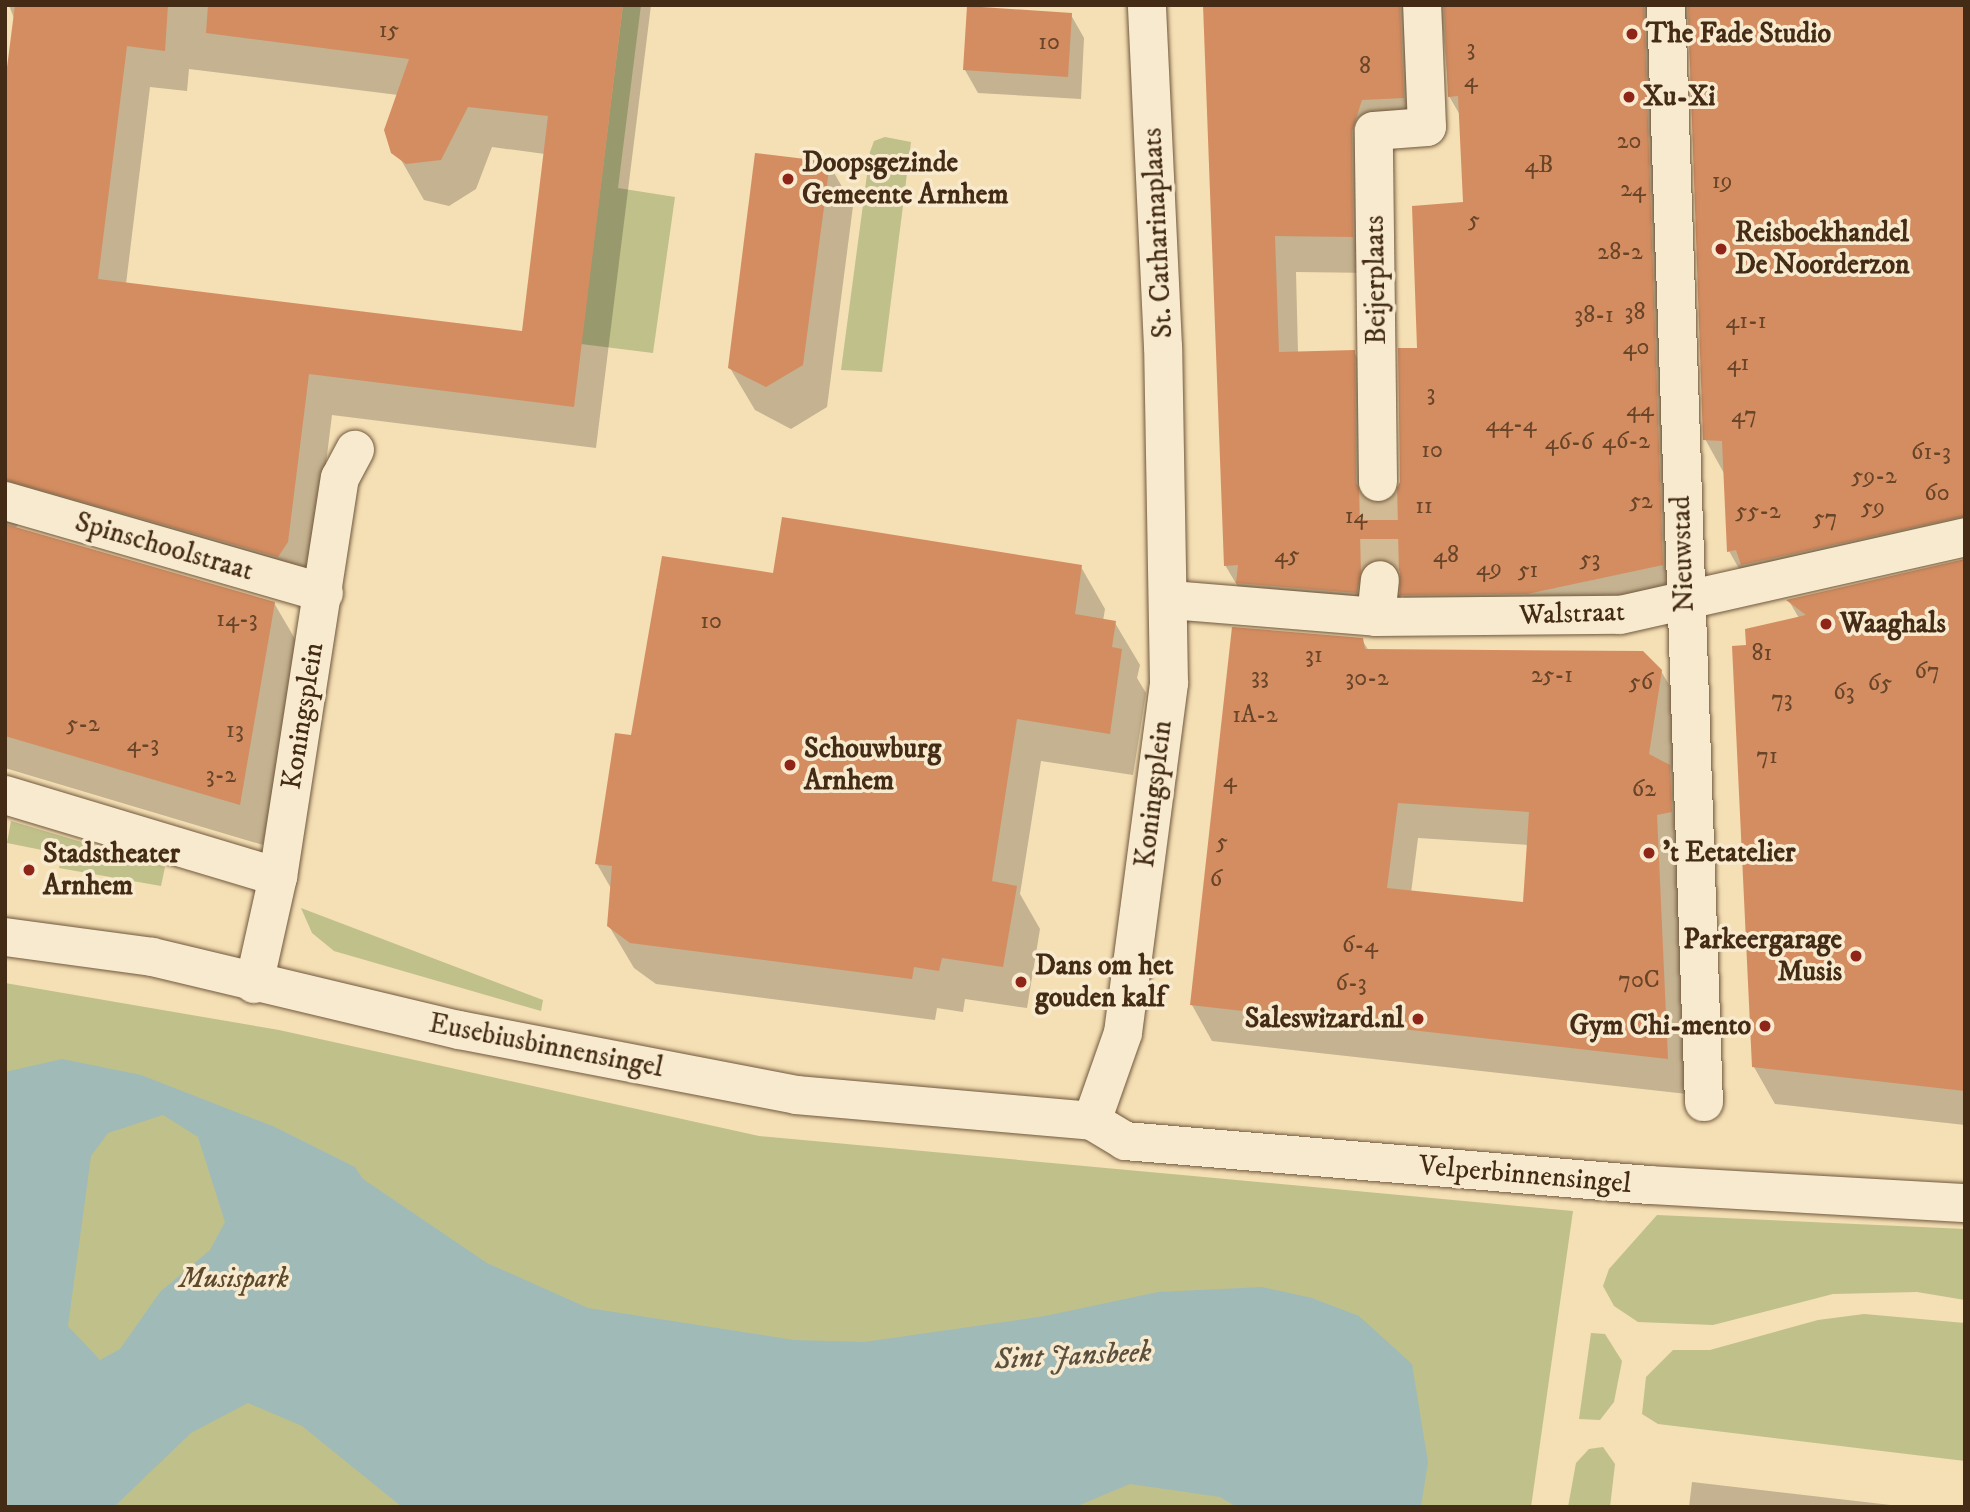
<!DOCTYPE html>
<style>
body{margin:0}
#map{position:relative;width:1970px;height:1512px;overflow:hidden;background:#f5dfb4;font-family:"IM FELL DW Pica",serif}
div>[style]{position:absolute}
.green>*{inset:0;background:#c0c08a}
.water>*{inset:0;background:#a0bab8}
.shadow>*{inset:0;background:#0003}
.building>*{inset:0;background:#d48d61}
.street-tunnel>*{height:38px;margin-top:-19px;transform-origin:0;background:repeating-linear-gradient(90deg,#d2bb94 0 38px,transparent 0 57px)}
.roads{filter:drop-shadow(0 0 2px #70583d) drop-shadow(0 0 2px #70583d)}
.street>*{height:38px;margin:-19px;padding:0 19px;transform-origin:19px;border-radius:19px;background:#f8eace}
.secondary>*{height:38px;margin:-19px;padding:0 19px;transform-origin:19px;border-radius:19px;background:#f8eace}
.dots>*{width:19px;height:19px;translate:-50% -50%;box-sizing:border-box;border:4px solid #f8eace;border-radius:50%}
span{translate:-50% -50%;white-space:nowrap;text-align:center;line-height:1.15;-webkit-text-stroke:7px #f8eace;paint-order:stroke}
.number-label{font-size:24px;color:#684428}
.number-label span{-webkit-text-stroke-width:0}
.poi-label{font-size:28px;color:#442b15;font-weight:700}
.left{translate:0 -50%;text-align:left}
.right{translate:-100% -50%;text-align:right}
.street-label{font-size:28px;color:#442b15}
.park-label{font-size:28px;color:#5d492c;font-style:italic}
.water-label{font-size:30px;color:#5b4f3e;font-style:italic}
.frame{position:absolute;inset:0;border:7px solid #442b15;pointer-events:none}
</style>
<div id="map">
<div class="green">
<div style="clip-path:polygon(623px 5px,641px 5px,618px 188px,675px 197px,653px 353px,581px 344px)"></div>
<div style="clip-path:polygon(885px 137px,911px 142px,882px 372px,841px 370px,870px 152px,874px 141px)"></div>
<div style="clip-path:polygon(11px 821px,165px 867px,161px 886px,59px 868px,62px 854px,7px 843px)"></div>
<div style="clip-path:polygon(301px 908px,543px 1000px,541px 1011px,334px 951px,312px 933px)"></div>
<div style="clip-path:polygon(5px 983px,279px 1030px,759px 1136px,1573px 1211px,1531px 1507px,5px 1507px)"></div>
<div style="clip-path:polygon(1657px 1215px,1965px 1229px,1965px 1300px,1917px 1292px,1833px 1294px,1713px 1325px,1638px 1322px,1614px 1306px,1603px 1286px,1609px 1269px)"></div>
<div style="clip-path:polygon(1864px 1314px,1965px 1323px,1965px 1461px,1658px 1424px,1642px 1414px,1646px 1377px,1673px 1350px,1710px 1350px,1818px 1320px)"></div>
<div style="clip-path:polygon(1591px 1333px,1605px 1334px,1622px 1361px,1614px 1402px,1600px 1420px,1579px 1419px)"></div>
<div style="clip-path:polygon(1603px 1447px,1615px 1464px,1610px 1507px,1568px 1507px,1576px 1463px,1589px 1449px)"></div>
</div>
<div class="water">
<div style="clip-path:polygon(evenodd,62px 1059px,141px 1075px,275px 1127px,355px 1167px,363px 1179px,487px 1263px,588px 1308px,794px 1340px,864px 1342px,1045px 1316px,1158px 1292px,1262px 1287px,1312px 1298px,1359px 1316px,1412px 1364px,1428px 1462px,1421px 1507px,1237px 1507px,1220px 1497px,1130px 1484px,1075px 1507px,402px 1507px,302px 1426px,248px 1403px,191px 1433px,114px 1507px,5px 1507px,5px 1072px,62px 1059px,163px 1115px,198px 1137px,225px 1222px,210px 1250px,160px 1292px,120px 1349px,100px 1360px,68px 1326px,91px 1156px,108px 1133px,163px 1115px)"></div>
</div>
<div class="shadow">
<div style="clip-path:polygon(evenodd,9px 5px,651px 5px,596px 448px,332px 415px,311px 584px,23px 520px,15px 528px,274px 603px,298px 644px,263px 845px,5px 768px,5px 97px,15px 21px,9px 5px,189px 69px,398px 95px,400px 158px,424px 200px,449px 206px,476px 189px,492px 147px,545px 154px,524px 333px,126px 284px,150px 87px,187px 91px,189px 69px)"></div>
<div style="clip-path:polygon(evenodd,1205px 5px,1965px 5px,1965px 556px,1750px 588px,1729px 551px,1725px 475px,1705px 439px,1688px 19px,1675px 24px,1683px 602px,1423px 631px,1403px 596px,1383px 605px,1247px 602px,1225px 565px,1205px 5px,1442px 20px,1449px 96px,1460px 115px,1464px 204px,1418px 349px,1402px 483px,1390px 503px,1376px 503px,1375px 388px,1354px 352px,1298px 353px,1296px 272px,1374px 273px,1382px 136px,1424px 135px,1424px 31px,1442px 20px)"></div>
<div style="clip-path:polygon(1071px 15px,1084px 38px,1081px 99px,978px 93px,965px 70px)"></div>
<div style="clip-path:polygon(829px 164px,853px 206px,827px 407px,791px 429px,755px 410px,730px 368px)"></div>
<div style="clip-path:polygon(1965px 561px,1965px 1125px,1775px 1104px,1754px 1067px,1748px 646px,1799px 618px,1789px 601px)"></div>
<div style="clip-path:polygon(1081px 567px,1105px 609px,1103px 621px,1115px 623px,1140px 665px,1137px 678px,1146px 693px,1133px 775px,1041px 761px,1020px 894px,1040px 929px,1027px 1008px,965px 999px,963px 1012px,937px 1008px,935px 1020px,656px 984px,634px 968px,609px 926px,612px 890px,597px 864px,633px 737px,774px 575px)"></div>
<div style="clip-path:polygon(evenodd,1362px 640px,1369px 651px,1661px 671px,1682px 707px,1672px 771px,1690px 803px,1687px 1094px,1212px 1041px,1192px 1005px,1362px 640px,1418px 838px,1528px 845px,1524px 904px,1411px 893px,1418px 838px)"></div>
<div style="clip-path:polygon(1692px 1482px,1908px 1507px,1689px 1507px)"></div>
</div>
<div class="building">
<div style="clip-path:polygon(15px 5px,168px 5px,165px 51px,127px 46px,98px 279px,522px 331px,548px 116px,468px 107px,441px 160px,406px 164px,391px 153px,384px 130px,409px 59px,206px 33px,208px 5px,623px 5px,574px 407px,309px 374px,288px 542px,278px 557px,5px 480px,5px 83px)"></div>
<div style="clip-path:polygon(1203px 5px,1400px 5px,1404px 98px,1362px 100px,1352px 131px,1353px 237px,1275px 236px,1279px 352px,1355px 350px,1356px 483px,1367px 501px,1378px 504px,1390px 500px,1400px 482px,1398px 348px,1417px 348px,1412px 206px,1463px 202px,1458px 96px,1448px 97px,1444px 5px,1644px 5px,1663px 565px,1527px 594px,1400px 595px,1400px 571px,1382px 558px,1362px 568px,1357px 593px,1236px 583px,1238px 565px,1224px 566px)"></div>
<div style="clip-path:polygon(1688px 5px,1965px 5px,1965px 516px,1741px 565px,1736px 550px,1727px 552px,1722px 441px,1703px 440px)"></div>
<div style="clip-path:polygon(967px 6px,1072px 13px,1068px 77px,963px 70px)"></div>
<div style="clip-path:polygon(755px 153px,830px 162px,803px 365px,766px 387px,728px 368px)"></div>
<div style="clip-path:polygon(782px 517px,1082px 565px,1075px 614px,1116px 621px,1112px 647px,1122px 649px,1110px 734px,1017px 719px,992px 881px,1017px 886px,1003px 967px,942px 958px,939px 971px,914px 967px,912px 979px,630px 943px,607px 926px,612px 866px,595px 864px,615px 733px,631px 735px,662px 556px,773px 573px)"></div>
<div style="clip-path:polygon(5px 524px,275px 602px,240px 805px,5px 736px)"></div>
<div style="clip-path:polygon(1965px 559px,1965px 1091px,1752px 1067px,1732px 646px,1746px 645px,1745px 629px,1806px 615px,1786px 600px)"></div>
<div style="clip-path:polygon(evenodd,1232px 627px,1363px 638px,1365px 649px,1643px 651px,1662px 670px,1649px 754px,1670px 765px,1672px 812px,1657px 815px,1668px 1059px,1190px 1005px,1232px 627px,1398px 803px,1529px 812px,1523px 902px,1387px 888px,1398px 803px)"></div>
</div>
<div class="street-tunnel">
<div style="left:1378px;top:482px;width:98px;rotate:88.8deg"></div>
</div>
<div class="roads">
<div class="street">
<div style="left:1666px;top:5px;width:1098px;rotate:88.02deg"></div>
<div style="left:1378px;top:482px;width:351px;rotate:-90.7deg"></div>
<div style="left:1374px;top:131px;width:53px;rotate:-4.3deg"></div>
<div style="left:1427px;top:127px;width:122px;rotate:-92.3deg"></div>
<div style="left:5px;top:501px;width:332px;rotate:16.1deg"></div>
<div style="left:1171px;top:600px;width:206px;rotate:4.7deg"></div>
<div style="left:1376px;top:617px;width:244px;rotate:-0.5deg"></div>
<div style="left:1620px;top:615px;width:354px;rotate:-12.7deg"></div>
<div style="left:1376px;top:617px;width:37px;rotate:-84deg"></div>
<div style="left:5px;top:795px;width:285px;rotate:16.7deg"></div>
<div style="left:254px;top:984px;width:110px;rotate:-77.4deg"></div>
<div style="left:278px;top:877px;width:404px;rotate:-81.2deg"></div>
<div style="left:340px;top:478px;width:32px;rotate:-62deg"></div>
<div style="left:1092px;top:1121px;width:93px;rotate:-70.6deg"></div>
<div style="left:1123px;top:1033px;width:353px;rotate:-82.5deg"></div>
<div style="left:1169px;top:683px;width:336px;rotate:-91deg"></div>
<div style="left:1163px;top:347px;width:342px;rotate:-92.7deg"></div>
</div>
<div class="secondary">
<div style="left:5px;top:937px;width:148px;rotate:7.7deg"></div>
<div style="left:152px;top:957px;width:316px;rotate:13.4deg"></div>
<div style="left:459px;top:1030px;width:343px;rotate:10.9deg"></div>
<div style="left:796px;top:1095px;width:297px;rotate:5deg"></div>
<div style="left:1092px;top:1121px;width:39px;rotate:31deg"></div>
<div style="left:1125px;top:1141px;width:526px;rotate:4.8deg"></div>
<div style="left:1649px;top:1185px;width:317px;rotate:3.3deg"></div>
</div>
</div>
<div class="dots">
<div style="left:1632px;top:34px;background:#8f2418"></div>
<div style="left:1629px;top:97px;background:#8f2418"></div>
<div style="left:788px;top:179px;background:#8f2418"></div>
<div style="left:1721px;top:249px;background:#8f2418"></div>
<div style="left:1826px;top:624px;background:#8f2418"></div>
<div style="left:790px;top:765px;background:#8f2418"></div>
<div style="left:1649px;top:853px;background:#8f2418"></div>
<div style="left:29px;top:870px;background:#8f2418"></div>
<div style="left:1856px;top:956px;background:#8f2418"></div>
<div style="left:1021px;top:982px;background:#8f2418"></div>
<div style="left:1418px;top:1019px;background:#8f2418"></div>
<div style="left:1765px;top:1026px;background:#8f2418"></div>
</div>
<div class="number-label">
<span style="left:389px;top:31px">15</span>
<span style="left:1049px;top:43px">10</span>
<span style="left:1471px;top:49px">3</span>
<span style="left:1365px;top:67px">8</span>
<span style="left:1471px;top:81px">4</span>
<span style="left:1629px;top:142px">20</span>
<span style="left:1539px;top:166px">4B</span>
<span style="left:1722px;top:182px">19</span>
<span style="left:1633px;top:190px">24</span>
<span style="left:1474px;top:221px">5</span>
<span style="left:1620px;top:253px">28-2</span>
<span style="left:1635px;top:313px">38</span>
<span style="left:1594px;top:316px">38-1</span>
<span style="left:1746px;top:322px">41-1</span>
<span style="left:1636px;top:348px">40</span>
<span style="left:1738px;top:364px">41</span>
<span style="left:1431px;top:394px">3</span>
<span style="left:1640px;top:410px">44</span>
<span style="left:1744px;top:416px">47</span>
<span style="left:1511px;top:425px">44-4</span>
<span style="left:1626px;top:442px">46-2</span>
<span style="left:1569px;top:443px">46-6</span>
<span style="left:1432px;top:451px">10</span>
<span style="left:1931px;top:453px">61-3</span>
<span style="left:1874px;top:477px">59-2</span>
<span style="left:1937px;top:494px">60</span>
<span style="left:1641px;top:502px">52</span>
<span style="left:1424px;top:507px">11</span>
<span style="left:1873px;top:508px">59</span>
<span style="left:1758px;top:512px">55-2</span>
<span style="left:1356px;top:517px">14</span>
<span style="left:1825px;top:519px">57</span>
<span style="left:1287px;top:556px">45</span>
<span style="left:1446px;top:556px">48</span>
<span style="left:1590px;top:560px">53</span>
<span style="left:1489px;top:569px">49</span>
<span style="left:1528px;top:571px">51</span>
<span style="left:237px;top:620px">14-3</span>
<span style="left:711px;top:622px">10</span>
<span style="left:1762px;top:654px">81</span>
<span style="left:1314px;top:656px">31</span>
<span style="left:1927px;top:672px">67</span>
<span style="left:1552px;top:676px">25-1</span>
<span style="left:1260px;top:677px">33</span>
<span style="left:1367px;top:679px">30-2</span>
<span style="left:1641px;top:683px">56</span>
<span style="left:1880px;top:684px">65</span>
<span style="left:1844px;top:693px">63</span>
<span style="left:1782px;top:700px">73</span>
<span style="left:1255px;top:716px">1A-2</span>
<span style="left:83px;top:725px">5-2</span>
<span style="left:235px;top:731px">13</span>
<span style="left:143px;top:745px">4-3</span>
<span style="left:1767px;top:757px">71</span>
<span style="left:221px;top:776px">3-2</span>
<span style="left:1230px;top:781px">4</span>
<span style="left:1644px;top:790px">62</span>
<span style="left:1222px;top:843px">5</span>
<span style="left:1216px;top:880px">6</span>
<span style="left:1360px;top:946px">6-4</span>
<span style="left:1639px;top:981px">70C</span>
<span style="left:1351px;top:984px">6-3</span>
</div>
<div class="poi-label">
<span class="left" style="left:1646px;top:34px">The Fade Studio</span>
<span class="left" style="left:1643px;top:97px">Xu-Xi</span>
<span class="left" style="left:802px;top:179px">Doopsgezinde<br>Gemeente Arnhem</span>
<span class="left" style="left:1735px;top:249px">Reisboekhandel<br>De Noorderzon</span>
<span class="left" style="left:1840px;top:624px">Waaghals</span>
<span class="left" style="left:804px;top:765px">Schouwburg<br>Arnhem</span>
<span class="left" style="left:1663px;top:853px">'t Eetatelier</span>
<span class="left" style="left:43px;top:870px">Stadstheater<br>Arnhem</span>
<span class="right" style="left:1842px;top:956px">Parkeergarage<br>Musis</span>
<span class="left" style="left:1035px;top:982px">Dans om het<br>gouden kalf</span>
<span class="right" style="left:1404px;top:1019px">Saleswizard.nl</span>
<span class="right" style="left:1751px;top:1026px">Gym Chi-mento</span>
</div>
<div class="street-label">
<span style="left:1158px;top:233px;rotate:-93deg">St. Catharinaplaats</span>
<span style="left:1376px;top:280px;rotate:-91deg">Beijerplaats</span>
<span style="left:164px;top:547px;rotate:16deg">Spinschoolstraat</span>
<span style="left:1683px;top:554px;rotate:-92deg">Nieuwstad</span>
<span style="left:1572px;top:614px;rotate:-2deg">Walstraat</span>
<span style="left:303px;top:716px;rotate:-81deg">Koningsplein</span>
<span style="left:1154px;top:794px;rotate:-83deg">Koningsplein</span>
<span style="left:546px;top:1046px;rotate:11deg">Eusebiusbinnensingel</span>
<span style="left:1525px;top:1175px;rotate:5deg">Velperbinnensingel</span>
</div>
<div class="park-label">
<span style="left:234px;top:1279px">Musispark</span>
</div>
<div class="water-label">
<span style="left:1073px;top:1357px;rotate:-3deg">Sint Jansbeek</span>
</div>
<div class="frame"></div>
</div>
